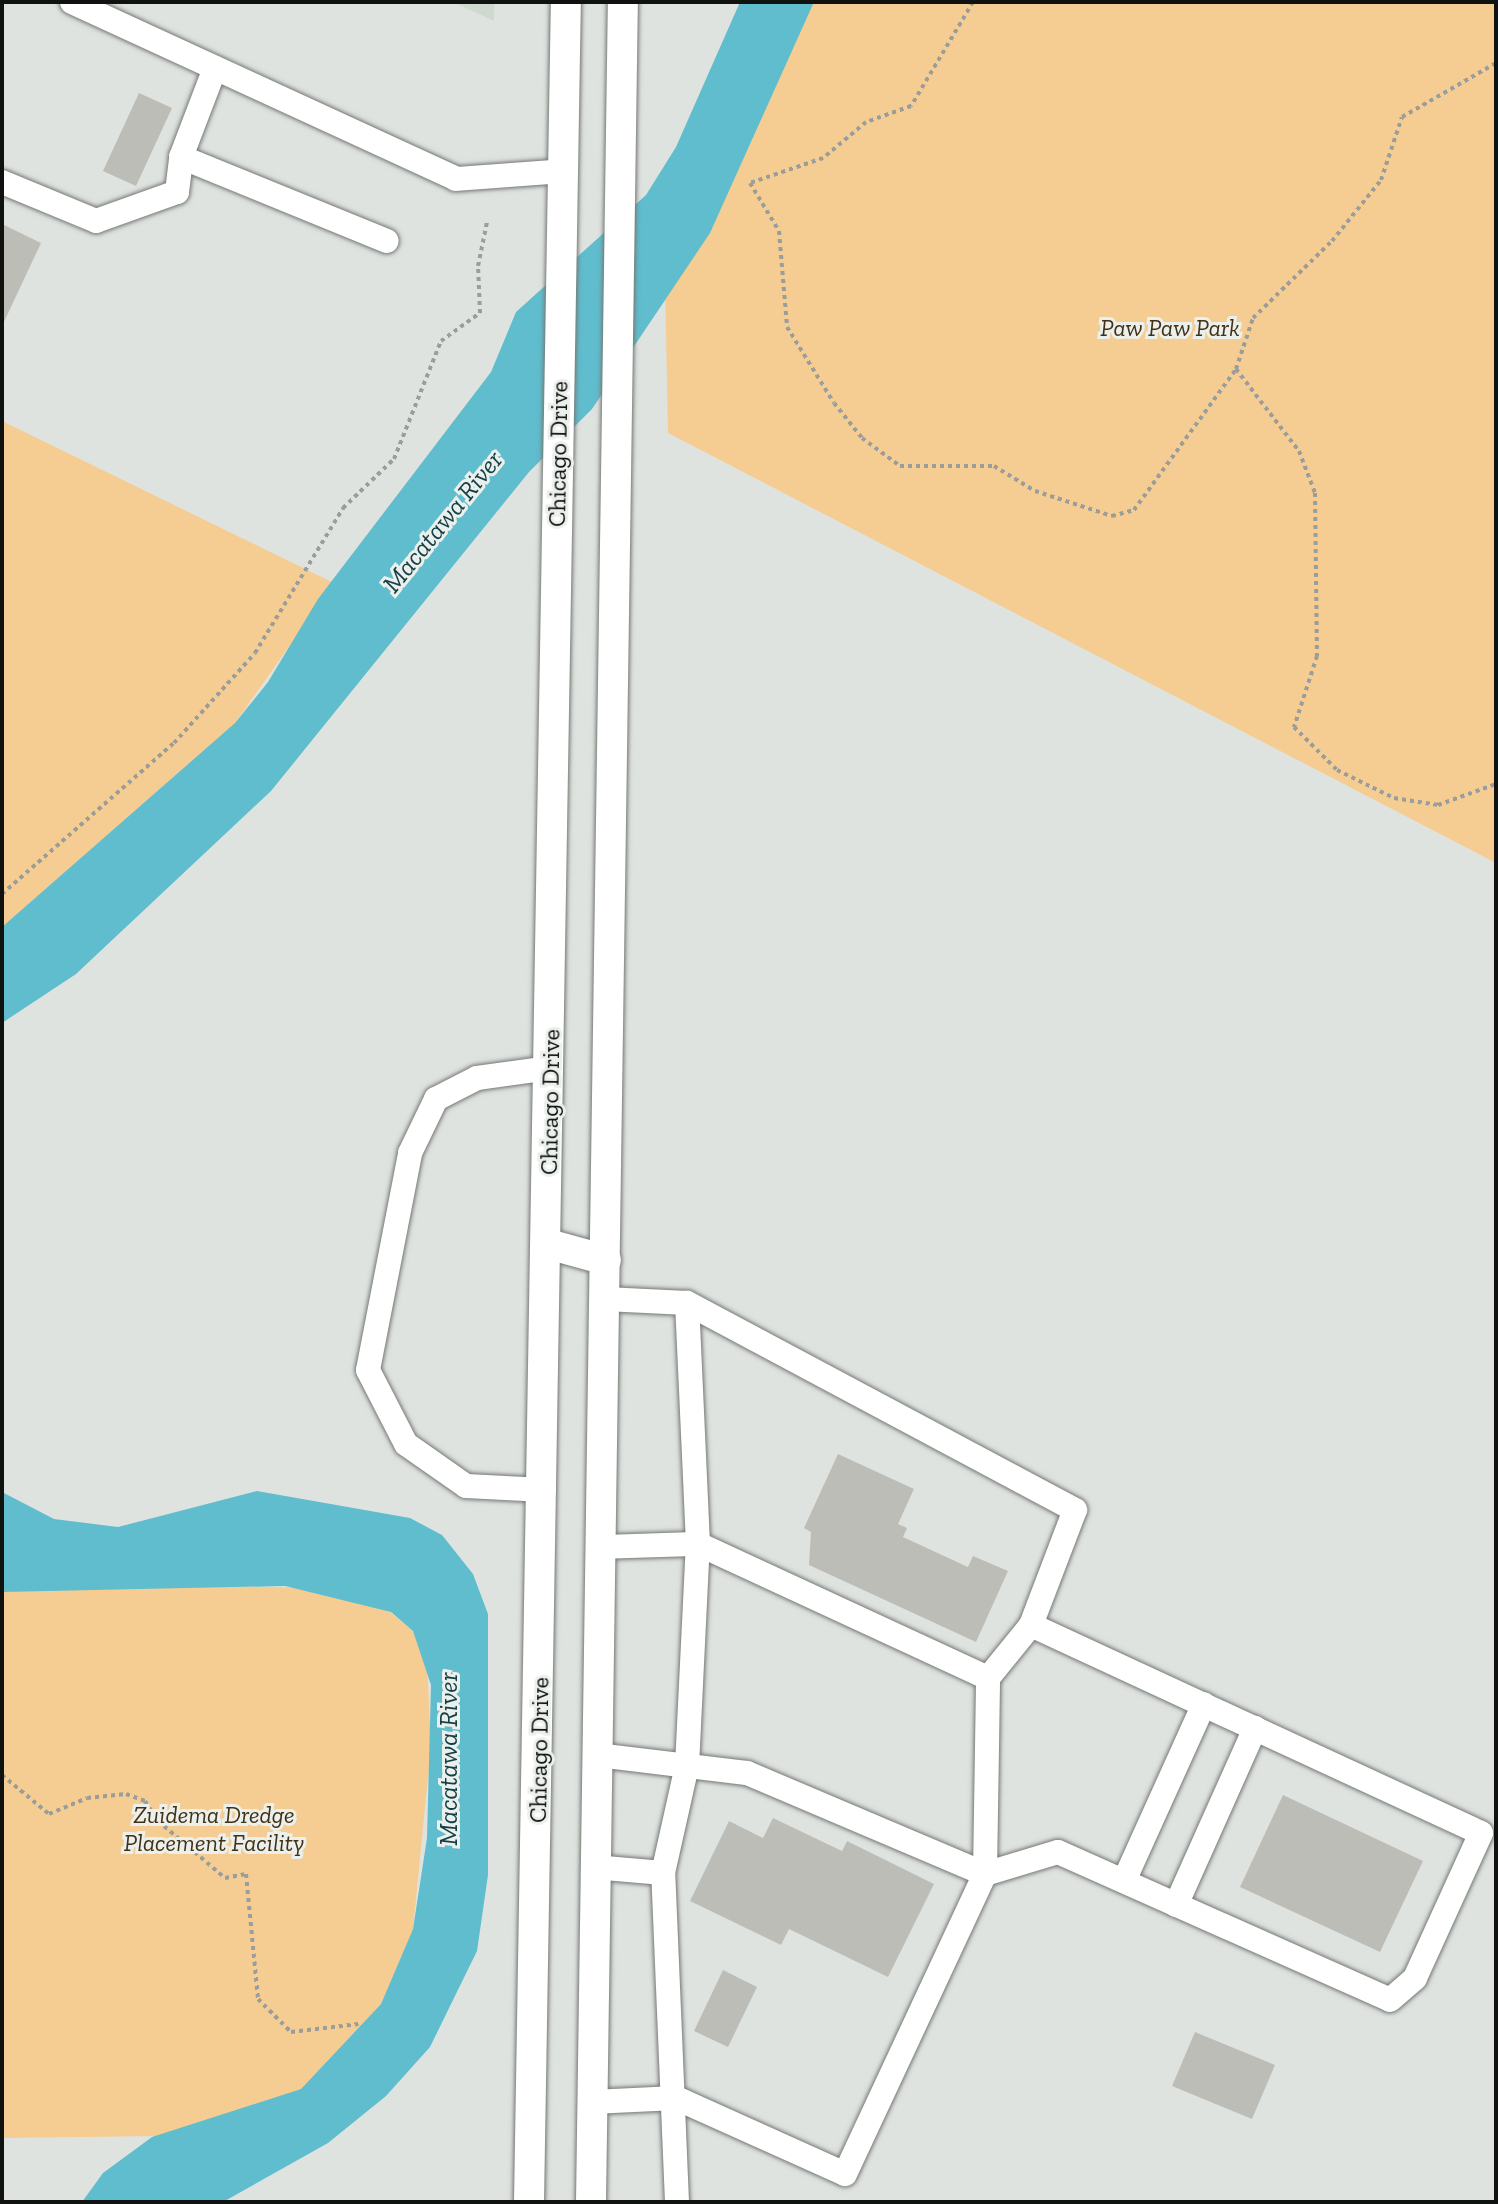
<!DOCTYPE html>
<style>
body{margin:0}
#map{position:relative;width:1498px;height:2204px;overflow:hidden;background:#dfe3df;font-family:"Zilla Slab",serif}
div>[style]{position:absolute}
.built>*{inset:0;background:#d0d9cf}
.green>*{inset:0;background:#f5cd93}
.water>*{inset:0;background:#60bdcd}
.building>*{inset:0;background:#bdbdb8}
.path>*{height:4px;margin-top:-2px;transform-origin:0;background:repeating-linear-gradient(90deg,#9a9d9a 0 4px,transparent 0 8px)}
.roads{filter:drop-shadow(0 0 2px #757975) drop-shadow(0 0 2px #757975)}
.minor>*{height:24px;margin:-12px;padding:0 12px;transform-origin:12px;border-radius:12px;background:#fff}
.major>*{height:30px;margin:-15px;padding:0 15px;transform-origin:15px;border-radius:15px;background:#fff}
span{translate:-50% -50%;white-space:nowrap;text-align:center;line-height:1.15;-webkit-text-stroke:6px #ecf0ec;paint-order:stroke}
.park-label{font-size:24px;color:#423115;font-style:italic}
.street-label{font-size:24px;color:#101210}
.water-label{font-size:26px;color:#133f46;font-style:italic}
.frame{position:absolute;inset:0;border:4px solid #101210;pointer-events:none}
</style>
<div id="map">
<div class="built">
<div style="clip-path:polygon(453px 2px,494px 2px,494px 21px)"></div>
</div>
<div class="green">
<div style="clip-path:polygon(777px 2px,1496px 2px,1496px 863px,668px 433px,664px 234px)"></div>
<div style="clip-path:polygon(2px 421px,334px 583px,235px 723px,2px 927px)"></div>
<div style="clip-path:polygon(129px 1584px,318px 1588px,390px 1612px,413px 1631px,427px 1661px,431px 1747px,413px 1929px,381px 2004px,301px 2089px,164px 2136px,2px 2138px,2px 1592px)"></div>
</div>
<div class="water">
<div style="clip-path:polygon(740px 2px,814px 2px,710px 233px,592px 409px,529px 472px,271px 791px,76px 974px,2px 1023px,2px 927px,235px 723px,268px 682px,318px 599px,491px 372px,516px 312px,646px 195px,676px 147px)"></div>
<div style="clip-path:polygon(257px 1491px,410px 1518px,442px 1535px,473px 1574px,488px 1614px,488px 1875px,477px 1951px,430px 2047px,386px 2096px,328px 2143px,223px 2202px,82px 2202px,103px 2173px,152px 2137px,301px 2089px,381px 2004px,413px 1929px,427px 1838px,431px 1685px,413px 1631px,391px 1612px,285px 1586px,2px 1592px,2px 1492px,54px 1519px,118px 1527px)"></div>
</div>
<div class="building">
<div style="clip-path:polygon(139px 93px,172px 108px,136px 186px,103px 171px)"></div>
<div style="clip-path:polygon(2px 224px,41px 243px,2px 326px)"></div>
<div style="clip-path:polygon(838px 1454px,914px 1489px,898px 1524px,907px 1528px,903px 1537px,968px 1567px,973px 1556px,1008px 1571px,976px 1642px,809px 1565px,811px 1532px,804px 1528px)"></div>
<div style="clip-path:polygon(1283px 1795px,1423px 1861px,1380px 1952px,1240px 1887px)"></div>
<div style="clip-path:polygon(773px 1818px,842px 1851px,847px 1841px,934px 1884px,888px 1977px,789px 1929px,781px 1945px,690px 1901px,729px 1821px,763px 1838px)"></div>
<div style="clip-path:polygon(723px 1970px,757px 1987px,728px 2047px,694px 2031px)"></div>
<div style="clip-path:polygon(1195px 2032px,1275px 2065px,1252px 2119px,1172px 2086px)"></div>
</div>
<div class="path">
<div style="left:973px;top:2px;width:121px;rotate:120.8deg"></div>
<div style="left:911px;top:106px;width:48px;rotate:160.4deg"></div>
<div style="left:866px;top:122px;width:56px;rotate:140.1deg"></div>
<div style="left:823px;top:158px;width:77px;rotate:161.1deg"></div>
<div style="left:750px;top:183px;width:56px;rotate:58.9deg"></div>
<div style="left:779px;top:231px;width:96px;rotate:85.2deg"></div>
<div style="left:787px;top:327px;width:89px;rotate:58.3deg"></div>
<div style="left:834px;top:403px;width:45px;rotate:51.3deg"></div>
<div style="left:862px;top:438px;width:47px;rotate:36.4deg"></div>
<div style="left:900px;top:466px;width:94px"></div>
<div style="left:994px;top:466px;width:48px;rotate:31.4deg"></div>
<div style="left:1035px;top:491px;width:81px;rotate:18deg"></div>
<div style="left:1112px;top:516px;width:23px;rotate:-15deg"></div>
<div style="left:1134px;top:510px;width:174px;rotate:-54.1deg"></div>
<div style="left:1236px;top:369px;width:103px;rotate:52.5deg"></div>
<div style="left:1299px;top:451px;width:45px;rotate:69.1deg"></div>
<div style="left:1315px;top:493px;width:163px;rotate:89.3deg"></div>
<div style="left:1317px;top:656px;width:75px;rotate:107.9deg"></div>
<div style="left:1294px;top:727px;width:61px;rotate:45deg"></div>
<div style="left:1337px;top:770px;width:64px;rotate:26.2deg"></div>
<div style="left:1394px;top:798px;width:45px;rotate:9deg"></div>
<div style="left:1438px;top:805px;width:62px;rotate:-19.9deg"></div>
<div style="left:1236px;top:369px;width:54px;rotate:-71.6deg"></div>
<div style="left:1253px;top:318px;width:110px;rotate:-44.3deg"></div>
<div style="left:1332px;top:241px;width:78px;rotate:-51.2deg"></div>
<div style="left:1381px;top:180px;width:66px;rotate:-71.6deg"></div>
<div style="left:1402px;top:117px;width:108px;rotate:-29.9deg"></div>
<div style="left:2px;top:894px;width:229px;rotate:-41.3deg"></div>
<div style="left:174px;top:743px;width:121px;rotate:-48deg"></div>
<div style="left:255px;top:653px;width:170px;rotate:-58.7deg"></div>
<div style="left:343px;top:508px;width:71px;rotate:-43.9deg"></div>
<div style="left:394px;top:459px;width:127px;rotate:-68.3deg"></div>
<div style="left:441px;top:341px;width:48px;rotate:-35.7deg"></div>
<div style="left:480px;top:313px;width:47px;rotate:-92.4deg"></div>
<div style="left:478px;top:266px;width:45px;rotate:-78.4deg"></div>
<div style="left:2px;top:1775px;width:61px;rotate:39.7deg"></div>
<div style="left:49px;top:1814px;width:41px;rotate:-22.8deg"></div>
<div style="left:87px;top:1798px;width:39px;rotate:-6deg"></div>
<div style="left:126px;top:1794px;width:20px;rotate:20deg"></div>
<div style="left:145px;top:1801px;width:24px;rotate:57deg"></div>
<div style="left:158px;top:1821px;width:88px;rotate:40.4deg"></div>
<div style="left:225px;top:1878px;width:21px;rotate:-11deg"></div>
<div style="left:246px;top:1874px;width:126px;rotate:84.5deg"></div>
<div style="left:258px;top:1999px;width:47px;rotate:45deg"></div>
<div style="left:291px;top:2032px;width:68px;rotate:-6.7deg"></div>
</div>
<div class="roads">
<div class="minor">
<div style="left:72px;top:2px;width:423px;rotate:24.7deg"></div>
<div style="left:456px;top:179px;width:109px;rotate:-4.2deg"></div>
<div style="left:215px;top:68px;width:95px;rotate:110.9deg"></div>
<div style="left:181px;top:157px;width:222px;rotate:22.2deg"></div>
<div style="left:2px;top:182px;width:102px;rotate:22.5deg"></div>
<div style="left:96px;top:221px;width:86px;rotate:-19.7deg"></div>
<div style="left:177px;top:192px;width:35px;rotate:-83deg"></div>
<div style="left:544px;top:1490px;width:78px;rotate:-177.1deg"></div>
<div style="left:466px;top:1486px;width:73px;rotate:-145deg"></div>
<div style="left:406px;top:1444px;width:83px;rotate:-117.2deg"></div>
<div style="left:368px;top:1370px;width:221px;rotate:-79deg"></div>
<div style="left:410px;top:1153px;width:60px;rotate:-64.3deg"></div>
<div style="left:436px;top:1099px;width:46px;rotate:-27.1deg"></div>
<div style="left:477px;top:1078px;width:74px;rotate:-7.8deg"></div>
<div style="left:601px;top:1547px;width:97px;rotate:-1.8deg"></div>
<div style="left:698px;top:1544px;width:319px;rotate:24.8deg"></div>
<div style="left:598px;top:1755px;width:150px;rotate:6.9deg"></div>
<div style="left:747px;top:1773px;width:259px;rotate:23deg"></div>
<div style="left:985px;top:1874px;width:196px;rotate:-89.1deg"></div>
<div style="left:988px;top:1678px;width:68px;rotate:-50.9deg"></div>
<div style="left:594px;top:1867px;width:69px;rotate:5deg"></div>
<div style="left:1124px;top:1881px;width:194px;rotate:-65.7deg"></div>
<div style="left:1176px;top:1905px;width:194px;rotate:-65.9deg"></div>
<div style="left:592px;top:2102px;width:84px;rotate:-2.7deg"></div>
<div style="left:676px;top:2098px;width:185px;rotate:24.2deg"></div>
<div style="left:845px;top:2174px;width:331px;rotate:-65deg"></div>
<div style="left:985px;top:1874px;width:76px;rotate:-16.8deg"></div>
<div style="left:1058px;top:1852px;width:363px;rotate:24deg"></div>
<div style="left:1390px;top:2000px;width:33px;rotate:-41deg"></div>
<div style="left:1415px;top:1978px;width:159px;rotate:-65.5deg"></div>
<div style="left:1481px;top:1833px;width:496px;rotate:-155.2deg"></div>
<div style="left:1031px;top:1625px;width:123px;rotate:-69.1deg"></div>
<div style="left:1075px;top:1510px;width:440px;rotate:-151.9deg"></div>
<div style="left:687px;top:1303px;width:82px;rotate:-177.2deg"></div>
<div style="left:677px;top:2202px;width:329px;rotate:-92.4deg"></div>
<div style="left:663px;top:1873px;width:110px;rotate:-77.4deg"></div>
<div style="left:687px;top:1766px;width:222px;rotate:-87.2deg"></div>
<div style="left:698px;top:1544px;width:241px;rotate:-92.6deg"></div>
</div>
<div class="major">
<div style="left:548px;top:1244px;width:60px;rotate:15.4deg"></div>
<div style="left:529px;top:2202px;width:2200px;rotate:-89.04deg"></div>
<div style="left:591px;top:2202px;width:2200px;rotate:-89.17deg"></div>
</div>
</div>
<div class="park-label">
<span style="left:1170px;top:328px">Paw Paw Park</span>
<span style="left:214px;top:1829px">Zuidema Dredge<br>Placement Facility</span>
</div>
<div class="street-label">
<span style="left:558px;top:454px;rotate:-89deg">Chicago Drive</span>
<span style="left:550px;top:1102px;rotate:-89deg">Chicago Drive</span>
<span style="left:539px;top:1750px;rotate:-89deg">Chicago Drive</span>
</div>
<div class="water-label">
<span style="left:443px;top:522px;rotate:-51deg">Macatawa River</span>
<span style="left:449px;top:1759px;rotate:-90deg">Macatawa River</span>
</div>
<div class="frame"></div>
</div>
